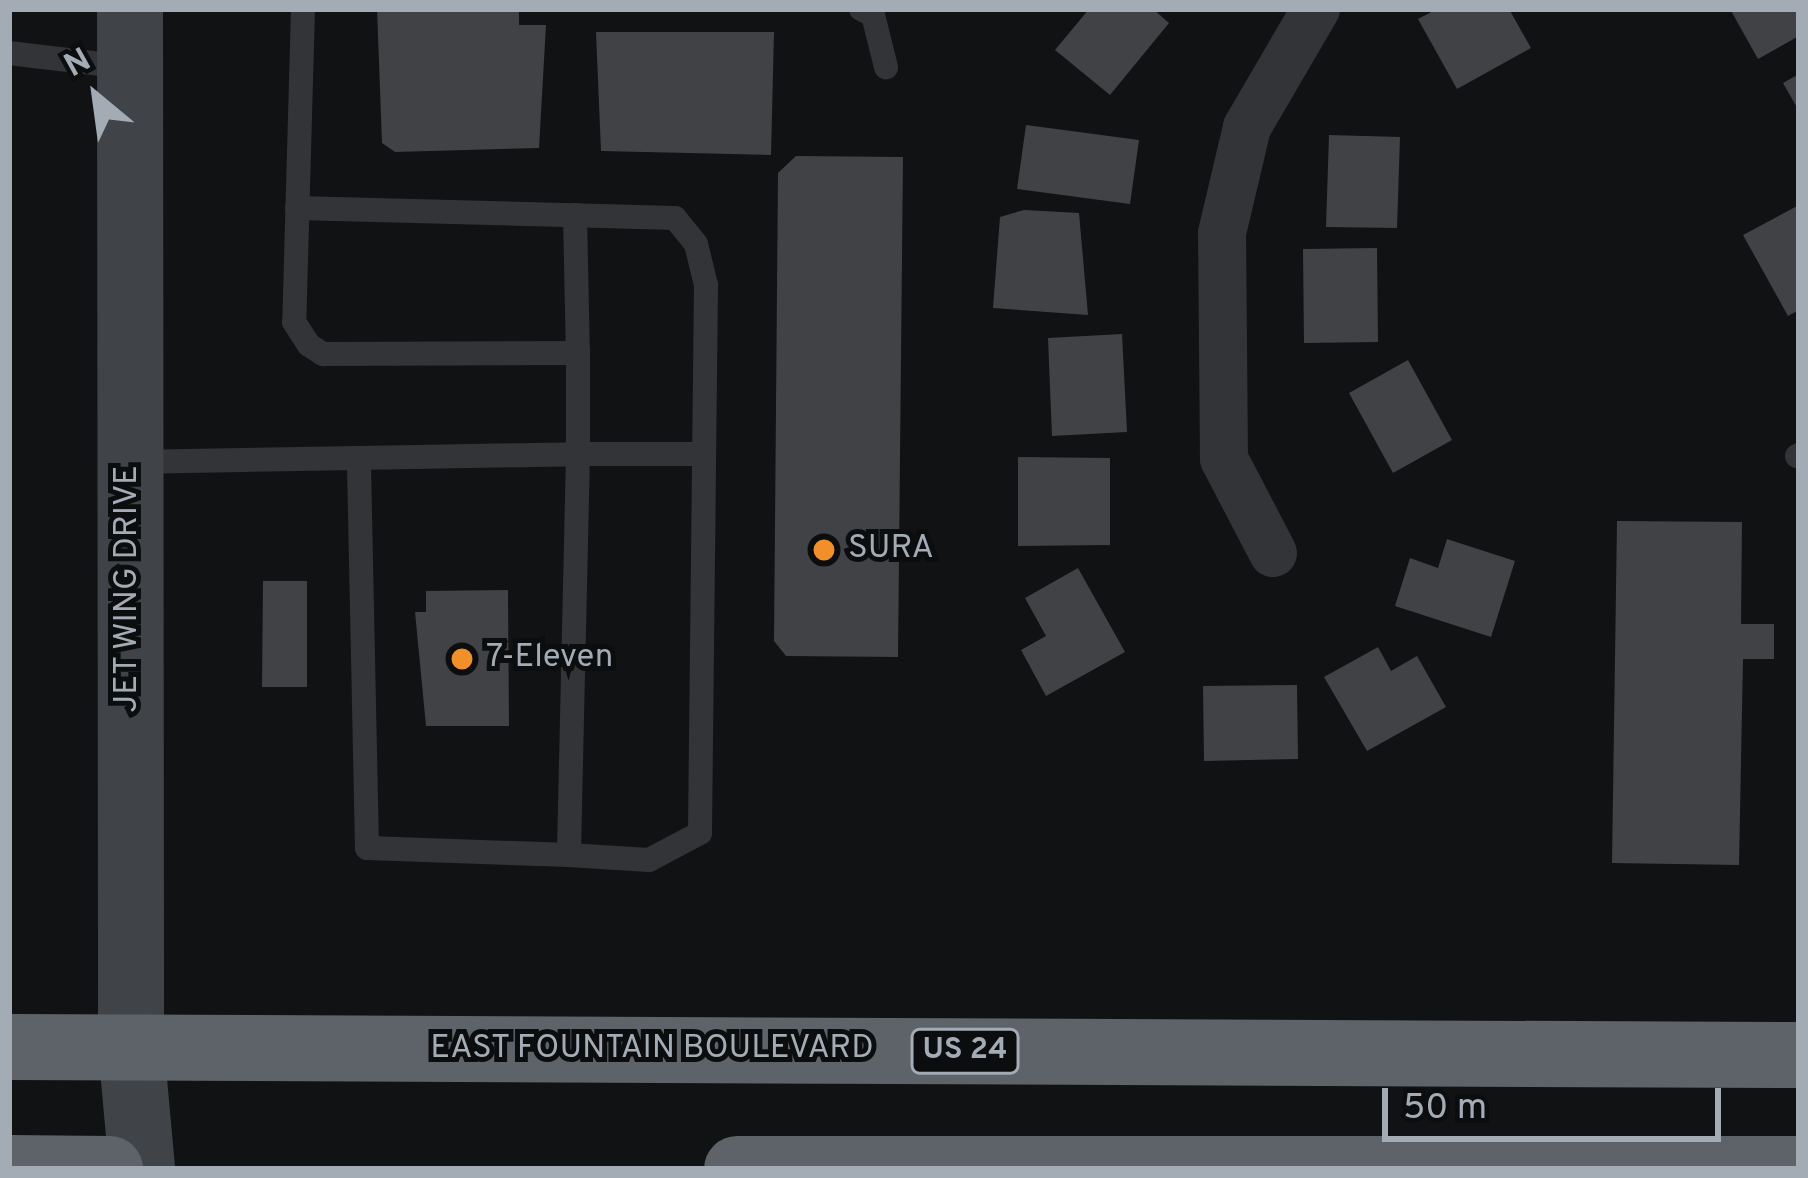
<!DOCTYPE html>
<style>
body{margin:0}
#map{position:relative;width:1808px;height:1178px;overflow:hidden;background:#111213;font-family:Overpass,sans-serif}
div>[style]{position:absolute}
.building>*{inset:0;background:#404246}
.lane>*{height:24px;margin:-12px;padding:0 12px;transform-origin:12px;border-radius:12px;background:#323438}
.street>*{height:48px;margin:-24px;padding:0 24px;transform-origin:24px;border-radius:24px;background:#323438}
.secondary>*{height:66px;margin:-33px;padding:0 33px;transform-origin:33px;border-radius:33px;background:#404348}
.highway>*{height:66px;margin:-33px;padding:0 33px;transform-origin:33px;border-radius:33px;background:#5e6369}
.dots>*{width:33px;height:33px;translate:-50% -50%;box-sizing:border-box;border:6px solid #0c0d0e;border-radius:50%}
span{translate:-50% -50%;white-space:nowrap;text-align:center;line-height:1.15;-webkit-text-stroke:10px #0c0d0e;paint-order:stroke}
.shield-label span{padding:3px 9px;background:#0c0d0e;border:3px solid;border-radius:9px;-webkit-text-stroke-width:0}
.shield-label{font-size:30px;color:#a3abb4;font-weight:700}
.poi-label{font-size:33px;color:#a3abb4}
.left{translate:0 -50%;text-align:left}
.street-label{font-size:33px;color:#a3abb4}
.frame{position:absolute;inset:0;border:12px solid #a3abb4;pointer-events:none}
.north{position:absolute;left:36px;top:36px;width:120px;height:120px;-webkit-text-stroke:9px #0c0d0e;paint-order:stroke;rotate:331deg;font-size:33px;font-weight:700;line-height:48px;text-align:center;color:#a3abb4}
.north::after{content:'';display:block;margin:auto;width:42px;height:54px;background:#a3abb4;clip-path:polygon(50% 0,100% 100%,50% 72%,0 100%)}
.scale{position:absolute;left:1382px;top:1088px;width:339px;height:54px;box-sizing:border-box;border:6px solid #a3abb4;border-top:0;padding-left:15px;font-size:36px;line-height:42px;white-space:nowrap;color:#a3abb4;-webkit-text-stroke:9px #0c0d0e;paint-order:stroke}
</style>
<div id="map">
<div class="building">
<div style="clip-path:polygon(377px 9px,519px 9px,519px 25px,546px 25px,539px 148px,395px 152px,382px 143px)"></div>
<div style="clip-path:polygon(1089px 9px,1153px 9px,1169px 23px,1110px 95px,1055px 50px)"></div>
<div style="clip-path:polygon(1437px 9px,1509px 9px,1531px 48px,1457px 89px,1418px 19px)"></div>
<div style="clip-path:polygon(1730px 9px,1799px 9px,1799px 36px,1758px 59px)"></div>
<div style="clip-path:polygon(596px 32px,774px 32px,771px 155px,601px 151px)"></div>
<div style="clip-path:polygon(1799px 74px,1799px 111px,1783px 83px)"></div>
<div style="clip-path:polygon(1026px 125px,1139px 140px,1130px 204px,1017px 189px)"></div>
<div style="clip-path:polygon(1329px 135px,1400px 137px,1397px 228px,1326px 227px)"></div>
<div style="clip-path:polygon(796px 156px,903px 157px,898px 657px,786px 656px,774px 641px,778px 173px)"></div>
<div style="clip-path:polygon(1799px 205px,1799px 310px,1788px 316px,1743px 235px)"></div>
<div style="clip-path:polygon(1024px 210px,1079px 213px,1088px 315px,993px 308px,1000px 217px)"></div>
<div style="clip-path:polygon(1377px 248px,1378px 342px,1304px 343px,1303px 249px)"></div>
<div style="clip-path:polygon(1122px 334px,1127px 432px,1052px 436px,1048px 338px)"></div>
<div style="clip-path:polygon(1408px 360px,1452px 440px,1393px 473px,1349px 393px)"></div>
<div style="clip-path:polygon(1018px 457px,1110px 458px,1110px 545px,1018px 546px)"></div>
<div style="clip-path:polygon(1617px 521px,1742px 522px,1741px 624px,1774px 624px,1774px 659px,1743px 659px,1739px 865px,1612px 863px)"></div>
<div style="clip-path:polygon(1447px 539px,1515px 561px,1491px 637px,1395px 606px,1410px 558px,1438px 568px)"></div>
<div style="clip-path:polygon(1078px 568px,1125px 652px,1046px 696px,1021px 650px,1046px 636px,1025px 598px)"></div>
<div style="clip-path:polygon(263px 581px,307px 581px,307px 687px,262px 687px)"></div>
<div style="clip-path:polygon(508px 590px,509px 726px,426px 726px,415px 612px,426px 612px,426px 591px)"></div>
<div style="clip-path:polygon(1378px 647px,1391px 671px,1417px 656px,1446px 707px,1367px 751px,1324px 677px)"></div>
<div style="clip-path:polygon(1297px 685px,1298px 759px,1204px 761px,1203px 686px)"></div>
</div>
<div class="lane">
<div style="left:303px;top:9px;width:313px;rotate:91.6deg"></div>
<div style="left:294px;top:322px;width:27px;rotate:57deg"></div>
<div style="left:309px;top:345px;width:17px;rotate:33deg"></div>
<div style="left:323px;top:354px;width:255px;rotate:-0.2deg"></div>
<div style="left:578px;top:353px;width:101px;rotate:90deg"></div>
<div style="left:578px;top:454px;width:126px"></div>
<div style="left:861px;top:9px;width:13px;rotate:27deg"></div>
<div style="left:873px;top:15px;width:54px;rotate:76deg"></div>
<div style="left:9px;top:53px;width:118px;rotate:6.8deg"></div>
<div style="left:297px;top:208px;width:378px;rotate:1.5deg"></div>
<div style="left:675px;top:218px;width:33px;rotate:51deg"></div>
<div style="left:696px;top:244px;width:42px;rotate:76.3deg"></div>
<div style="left:706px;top:285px;width:548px;rotate:90.63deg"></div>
<div style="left:700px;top:833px;width:58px;rotate:152.1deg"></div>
<div style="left:649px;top:860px;width:80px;rotate:-176.4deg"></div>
<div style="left:575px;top:215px;width:138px;rotate:88.8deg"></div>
<div style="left:1797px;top:456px;width:2px;rotate:-27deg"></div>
<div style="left:131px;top:462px;width:228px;rotate:-1deg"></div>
<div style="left:359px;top:458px;width:219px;rotate:-1deg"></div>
<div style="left:578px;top:454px;width:401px;rotate:91.3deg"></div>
<div style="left:569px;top:855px;width:202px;rotate:-178deg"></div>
<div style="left:367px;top:848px;width:390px;rotate:-91.2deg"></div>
</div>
<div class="street">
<div style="left:1273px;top:553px;width:106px;rotate:-117.5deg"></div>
<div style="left:1224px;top:459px;width:226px;rotate:-90.5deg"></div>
<div style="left:1222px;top:233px;width:109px;rotate:-76.7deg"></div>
<div style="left:1247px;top:127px;width:137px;rotate:-59.7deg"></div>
</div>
<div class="secondary">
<div style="left:130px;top:9px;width:1038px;rotate:89.94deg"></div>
<div style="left:131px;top:1047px;width:122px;rotate:84.8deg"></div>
</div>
<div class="highway">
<div style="left:9px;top:1047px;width:1790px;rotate:0.26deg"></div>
<div style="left:9px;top:1168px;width:101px;rotate:0.6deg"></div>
<div style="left:737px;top:1169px;width:1062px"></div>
</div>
<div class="dots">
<div style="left:824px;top:550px;background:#f18f2b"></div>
<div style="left:462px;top:659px;background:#f18f2b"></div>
</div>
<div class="shield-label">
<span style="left:965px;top:1051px">US 24</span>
</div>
<div class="poi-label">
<span class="left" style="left:848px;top:550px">SURA</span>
<span class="left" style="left:486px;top:659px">7-Eleven</span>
</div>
<div class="street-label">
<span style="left:129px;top:589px;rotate:-90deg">JET WING DRIVE</span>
<span style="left:652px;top:1050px">EAST FOUNTAIN BOULEVARD</span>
</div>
<div class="frame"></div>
<div class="north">N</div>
<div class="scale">50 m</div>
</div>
